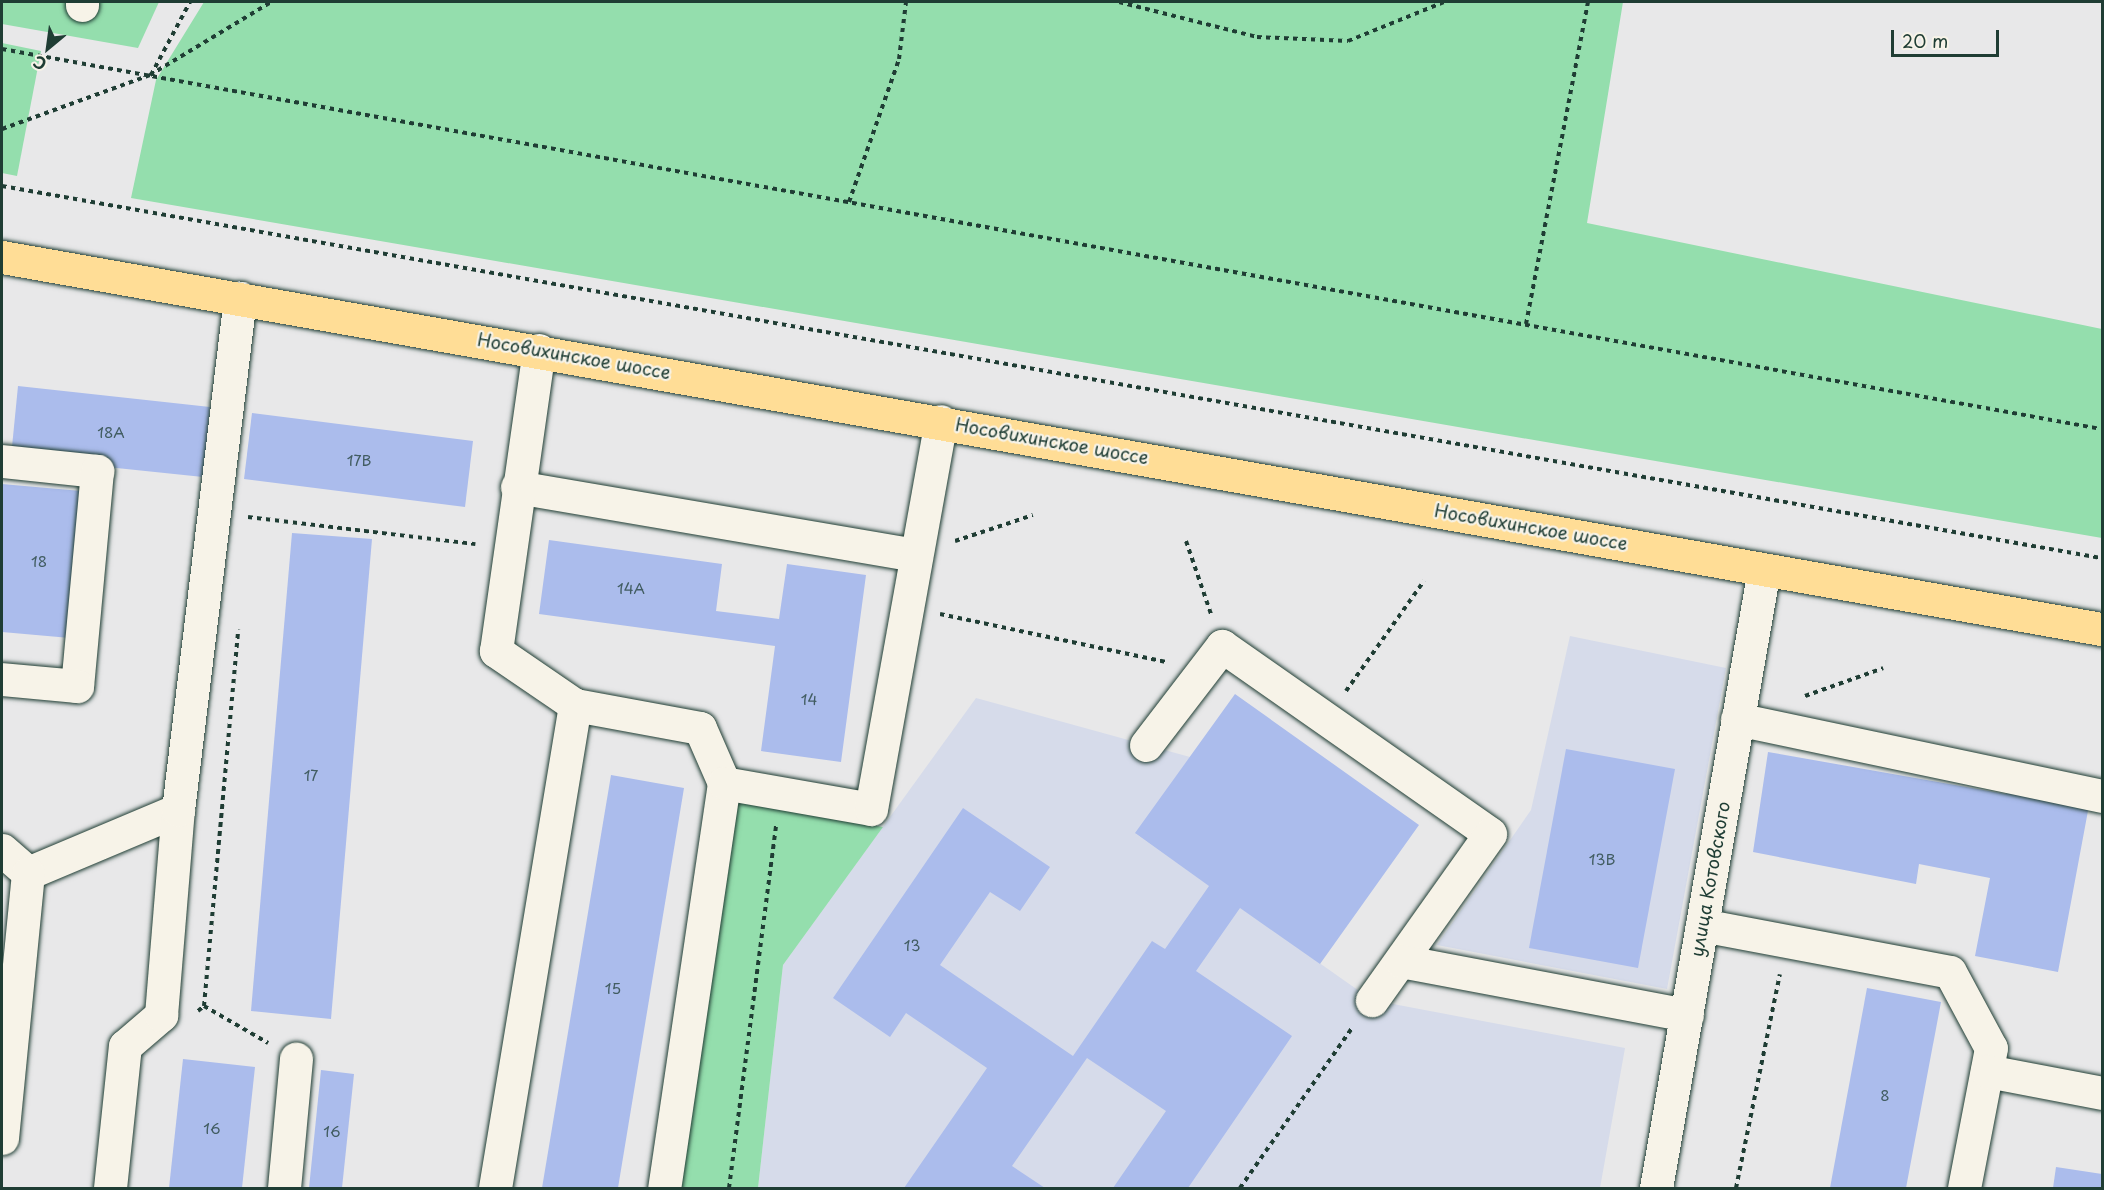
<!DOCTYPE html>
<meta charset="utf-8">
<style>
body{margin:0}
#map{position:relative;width:2104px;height:1190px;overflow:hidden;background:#e8e8e9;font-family:"Playpen Sans",sans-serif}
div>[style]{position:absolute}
.built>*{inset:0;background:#d6dbea}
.green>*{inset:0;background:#94dead}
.building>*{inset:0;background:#abbcec}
.path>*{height:4px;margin-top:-2px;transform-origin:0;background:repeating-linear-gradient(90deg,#1f3d34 0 4.5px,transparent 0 9px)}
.roads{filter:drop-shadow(0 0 2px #1f3d34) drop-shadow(0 0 2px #1f3d34)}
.minor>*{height:33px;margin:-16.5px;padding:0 16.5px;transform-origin:16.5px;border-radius:16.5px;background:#f7f3e8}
.major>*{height:33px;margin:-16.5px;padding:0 16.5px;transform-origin:16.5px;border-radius:16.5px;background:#ffdd96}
span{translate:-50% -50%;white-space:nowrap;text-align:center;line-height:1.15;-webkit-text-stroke:4.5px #f7f3e8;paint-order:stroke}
.number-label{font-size:15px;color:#425d62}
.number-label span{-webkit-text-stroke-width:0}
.street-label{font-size:18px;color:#1f3d34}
.frame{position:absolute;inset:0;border:3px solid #1f3d34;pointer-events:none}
.north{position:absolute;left:18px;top:18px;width:60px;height:60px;-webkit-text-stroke:4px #f7f3e8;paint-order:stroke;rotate:209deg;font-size:16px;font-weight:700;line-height:24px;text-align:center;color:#1f3d34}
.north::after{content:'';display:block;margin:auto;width:21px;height:27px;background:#1f3d34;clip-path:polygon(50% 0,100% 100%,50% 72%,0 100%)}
.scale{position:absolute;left:1891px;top:30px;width:108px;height:27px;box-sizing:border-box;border:3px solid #1f3d34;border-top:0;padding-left:8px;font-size:18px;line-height:21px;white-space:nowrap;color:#1f3d34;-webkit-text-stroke:4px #f7f3e8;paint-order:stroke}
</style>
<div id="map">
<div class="built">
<div style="clip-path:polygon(1570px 636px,1726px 668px,1667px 989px,1437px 945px,1531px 810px)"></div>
<div style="clip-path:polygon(976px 698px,1190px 757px,1136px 834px,1372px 1000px,1625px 1048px,1600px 1188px,758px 1188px,783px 965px)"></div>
</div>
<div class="green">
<div style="clip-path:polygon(2px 2px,159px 2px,138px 48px,2px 24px)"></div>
<div style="clip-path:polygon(204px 2px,1623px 2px,1587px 223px,2102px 329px,2102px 538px,131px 198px,156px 80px)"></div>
<div style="clip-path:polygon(2px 43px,41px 51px,17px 176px,2px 173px)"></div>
<div style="clip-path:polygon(738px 802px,883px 827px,783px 965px,758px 1188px,678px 1188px)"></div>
</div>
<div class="building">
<div style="clip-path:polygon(18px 386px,210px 407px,203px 477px,11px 457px)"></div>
<div style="clip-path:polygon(252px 413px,473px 441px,465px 507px,244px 479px)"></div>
<div style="clip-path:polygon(2px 484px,81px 491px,70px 638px,2px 632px)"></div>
<div style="clip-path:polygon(292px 533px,372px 539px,331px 1019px,251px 1011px)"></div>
<div style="clip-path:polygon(549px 540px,722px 564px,716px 611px,779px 619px,787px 564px,866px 575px,841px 762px,761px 751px,775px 646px,539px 614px)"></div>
<div style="clip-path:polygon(1235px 694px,1419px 825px,1320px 964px,1240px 908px,1196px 971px,1292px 1036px,1188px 1188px,1113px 1188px,1166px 1111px,1087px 1058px,1012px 1166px,1045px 1188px,904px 1188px,987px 1068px,906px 1013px,890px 1037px,833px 998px,963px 808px,1050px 867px,1020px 911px,990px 892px,940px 965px,1073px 1056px,1152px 941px,1165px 949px,1209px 886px,1135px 833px)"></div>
<div style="clip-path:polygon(1566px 749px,1675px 769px,1638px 968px,1529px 948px)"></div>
<div style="clip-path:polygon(1768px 752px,2006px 794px,2008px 783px,2090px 800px,2058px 972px,1975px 956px,1990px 878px,1919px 864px,1916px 884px,1753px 852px)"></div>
<div style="clip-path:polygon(611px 775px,684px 788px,618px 1188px,542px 1188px)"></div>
<div style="clip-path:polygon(1867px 988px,1941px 1002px,1906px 1188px,1830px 1188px)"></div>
<div style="clip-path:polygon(183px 1059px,255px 1067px,242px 1188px,169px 1188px)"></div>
<div style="clip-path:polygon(321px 1070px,354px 1074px,342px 1188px,309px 1188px)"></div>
<div style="clip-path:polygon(2056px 1167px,2102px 1174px,2102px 1188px,2053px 1188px)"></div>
</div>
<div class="path">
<div style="left:1119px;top:2px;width:142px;rotate:14.2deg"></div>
<div style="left:1257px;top:37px;width:91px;rotate:2.5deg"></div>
<div style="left:1348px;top:41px;width:104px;rotate:-22.1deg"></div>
<div style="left:2px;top:49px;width:2134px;rotate:10.26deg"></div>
<div style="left:151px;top:75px;width:83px;rotate:-61.9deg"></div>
<div style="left:2px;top:129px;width:158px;rotate:-20deg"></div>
<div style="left:150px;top:75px;width:141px;rotate:-31.1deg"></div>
<div style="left:2px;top:186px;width:2133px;rotate:10.05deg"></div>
<div style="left:849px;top:202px;width:151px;rotate:-70.7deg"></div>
<div style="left:899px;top:59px;width:57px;rotate:-83deg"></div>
<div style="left:1526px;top:324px;width:328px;rotate:-79.1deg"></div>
<div style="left:248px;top:517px;width:229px;rotate:6.8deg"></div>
<div style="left:955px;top:541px;width:82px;rotate:-18.4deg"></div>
<div style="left:1186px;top:541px;width:77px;rotate:71.1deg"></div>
<div style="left:940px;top:614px;width:230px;rotate:12deg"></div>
<div style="left:1346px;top:691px;width:135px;rotate:-54.7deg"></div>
<div style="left:1805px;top:696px;width:83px;rotate:-19.7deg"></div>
<div style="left:204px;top:1006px;width:74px;rotate:30deg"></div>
<div style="left:198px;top:1011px;width:8px;rotate:-40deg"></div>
<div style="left:204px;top:1006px;width:378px;rotate:-84.8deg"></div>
<div style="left:729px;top:1188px;width:365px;rotate:-82.6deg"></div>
<div style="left:1240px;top:1188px;width:195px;rotate:-55deg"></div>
<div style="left:1736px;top:1188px;width:218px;rotate:-78.4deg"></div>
</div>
<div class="roads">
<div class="minor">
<div style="left:82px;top:5px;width:3px;rotate:-90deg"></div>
<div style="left:2px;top:461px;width:96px;rotate:6deg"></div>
<div style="left:97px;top:471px;width:216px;rotate:95.3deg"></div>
<div style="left:77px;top:686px;width:75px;rotate:-174.7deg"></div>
<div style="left:517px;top:487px;width:404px;rotate:9.7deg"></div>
<div style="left:575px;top:705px;width:127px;rotate:10.4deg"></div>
<div style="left:700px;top:728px;width:60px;rotate:66.4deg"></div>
<div style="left:724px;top:783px;width:409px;rotate:98.4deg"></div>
<div style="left:1737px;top:719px;width:373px;rotate:11.9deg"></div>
<div style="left:1146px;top:745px;width:125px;rotate:-52.5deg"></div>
<div style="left:1222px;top:646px;width:327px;rotate:35deg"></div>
<div style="left:1490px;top:834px;width:204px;rotate:125.4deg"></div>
<div style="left:724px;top:783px;width:149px;rotate:10deg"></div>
<div style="left:871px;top:809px;width:394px;rotate:-79.8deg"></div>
<div style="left:2px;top:850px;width:35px;rotate:41deg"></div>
<div style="left:28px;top:873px;width:163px;rotate:-22.8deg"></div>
<div style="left:1702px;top:925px;width:252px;rotate:10.7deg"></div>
<div style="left:1950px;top:972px;width:86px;rotate:61.7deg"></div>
<div style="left:1991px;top:1048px;width:143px;rotate:100.9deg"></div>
<div style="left:1401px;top:961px;width:291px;rotate:10.7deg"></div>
<div style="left:1987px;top:1071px;width:117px;rotate:10.8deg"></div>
<div style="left:2px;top:1138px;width:266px;rotate:-84.4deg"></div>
<div style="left:110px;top:1188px;width:143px;rotate:-84deg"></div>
<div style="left:125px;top:1046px;width:48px;rotate:-40.7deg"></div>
<div style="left:161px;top:1015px;width:206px;rotate:-85.3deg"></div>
<div style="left:178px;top:810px;width:516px;rotate:-83.1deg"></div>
<div style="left:284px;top:1188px;width:130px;rotate:-84.7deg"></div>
<div style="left:495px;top:1188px;width:490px;rotate:-80.6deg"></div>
<div style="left:575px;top:705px;width:96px;rotate:-145.6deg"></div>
<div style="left:496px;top:651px;width:304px;rotate:-81.9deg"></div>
<div style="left:1656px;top:1188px;width:628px;rotate:-80.1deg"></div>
</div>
<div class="major">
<div style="left:2px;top:257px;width:2133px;rotate:10.05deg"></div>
</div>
</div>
<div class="number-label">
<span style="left:111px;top:432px">18А</span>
<span style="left:359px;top:460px">17В</span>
<span style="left:39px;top:561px">18</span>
<span style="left:631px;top:588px">14А</span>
<span style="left:809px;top:699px">14</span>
<span style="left:311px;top:775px">17</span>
<span style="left:1602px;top:859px">13В</span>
<span style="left:912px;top:945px">13</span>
<span style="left:613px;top:988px">15</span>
<span style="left:1885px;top:1095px">8</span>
<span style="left:212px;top:1128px">16</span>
<span style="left:332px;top:1131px">16</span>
</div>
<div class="street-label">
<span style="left:574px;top:356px;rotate:10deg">Носовихинское шоссе</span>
<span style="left:1052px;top:441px;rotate:10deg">Носовихинское шоссе</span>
<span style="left:1531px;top:527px;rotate:10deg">Носовихинское шоссе</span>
<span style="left:1710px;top:879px;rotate:-80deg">улица Котовского</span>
</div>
<div class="frame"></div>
<div class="north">С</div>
<div class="scale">20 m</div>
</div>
